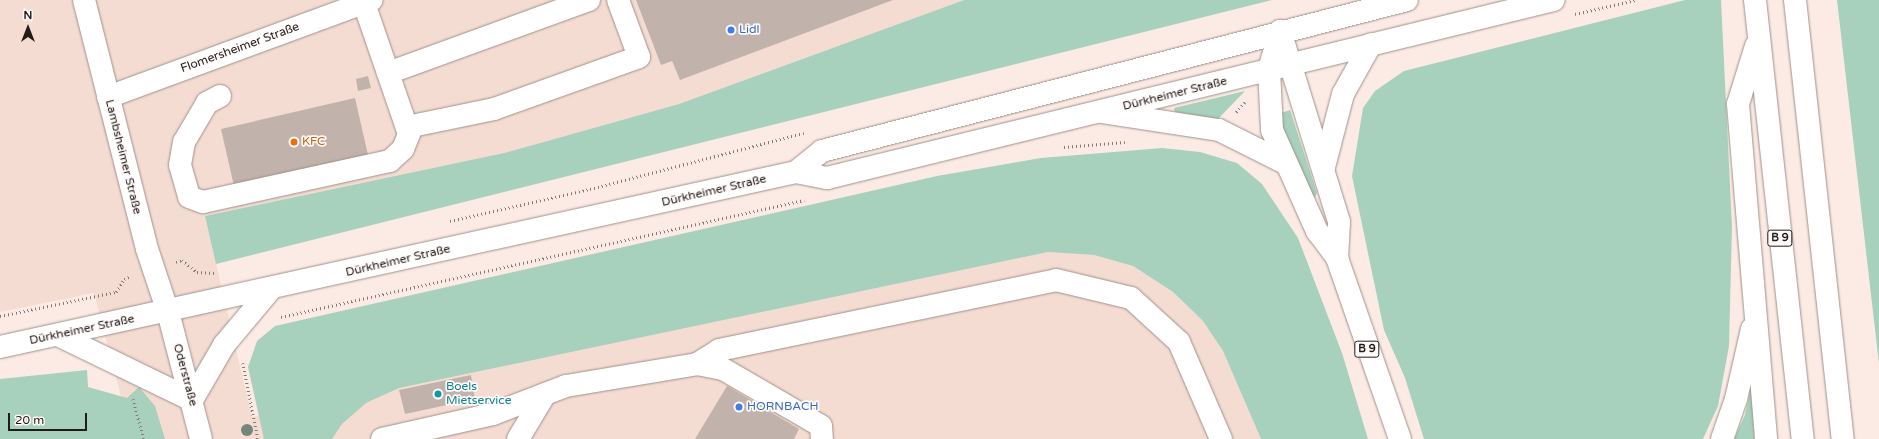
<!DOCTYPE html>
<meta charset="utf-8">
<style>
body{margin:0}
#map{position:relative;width:1879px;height:439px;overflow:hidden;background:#fcebe5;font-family:"Varela Round",sans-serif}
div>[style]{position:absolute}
.built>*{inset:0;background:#f5dcd3}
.green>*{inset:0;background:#a7d1bc}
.building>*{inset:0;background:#c2b2ac}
.path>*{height:2.5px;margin-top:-1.25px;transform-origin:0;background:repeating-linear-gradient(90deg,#857a76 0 1px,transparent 0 4px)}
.roads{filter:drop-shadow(0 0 1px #9f908a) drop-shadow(0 0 1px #9f908a)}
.minor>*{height:22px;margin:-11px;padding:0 11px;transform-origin:11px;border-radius:11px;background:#fff}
.major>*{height:22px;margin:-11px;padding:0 11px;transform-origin:11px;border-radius:11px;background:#fff}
.highway>*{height:22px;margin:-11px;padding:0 11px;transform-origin:11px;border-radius:11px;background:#fff}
.trees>*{width:12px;height:12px;margin:-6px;border-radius:50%;background:#758579}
.dots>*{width:11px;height:11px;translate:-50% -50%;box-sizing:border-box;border:2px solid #fffbfa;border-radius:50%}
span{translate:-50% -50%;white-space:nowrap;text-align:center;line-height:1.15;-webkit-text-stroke:3.5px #fffbfa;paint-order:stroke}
.shield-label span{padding:1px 3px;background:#fffbfa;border:1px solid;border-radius:3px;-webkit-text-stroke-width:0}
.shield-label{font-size:11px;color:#211b19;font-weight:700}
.shop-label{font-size:12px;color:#366cbe}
.left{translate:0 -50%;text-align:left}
.street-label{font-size:12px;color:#211b19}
.food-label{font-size:12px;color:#c56008}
.culture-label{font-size:12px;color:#0d838f}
.north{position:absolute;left:8px;top:8px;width:40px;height:40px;-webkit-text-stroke:3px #fffbfa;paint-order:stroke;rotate:0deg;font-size:11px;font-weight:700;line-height:16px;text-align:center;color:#211b19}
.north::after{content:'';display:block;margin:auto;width:14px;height:18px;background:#211b19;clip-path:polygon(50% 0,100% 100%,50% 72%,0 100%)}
.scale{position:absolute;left:8px;top:413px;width:79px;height:18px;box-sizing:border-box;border:2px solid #211b19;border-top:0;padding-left:5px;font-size:12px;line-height:14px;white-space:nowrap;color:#211b19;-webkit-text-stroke:3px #fffbfa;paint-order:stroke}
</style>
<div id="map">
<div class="built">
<div style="clip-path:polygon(0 0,964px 0,679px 104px,504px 153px,205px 216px,252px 417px,1048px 252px,1094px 255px,1133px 266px,1173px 292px,1203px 321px,1223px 351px,1261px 439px,132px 439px,94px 293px,0 312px)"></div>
</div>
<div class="green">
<div style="clip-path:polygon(964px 0,1272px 0,216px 264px,205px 216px,504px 153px,679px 104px)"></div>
<div style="clip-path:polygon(1685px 0,1721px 0,1732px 227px,1729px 346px,1718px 406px,1703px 439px,1424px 439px,1405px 378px,1384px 330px,1352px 176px,1363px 108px,1375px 91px,1404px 71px)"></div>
<div style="clip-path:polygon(1837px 0,1879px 0,1879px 439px,1879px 364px)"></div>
<div style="clip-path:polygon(1245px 91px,1217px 120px,1176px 115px,1174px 108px)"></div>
<div style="clip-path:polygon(1290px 110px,1317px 193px,1313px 201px,1285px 140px,1278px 114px)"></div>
<div style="clip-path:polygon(1162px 148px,1200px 152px,1237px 163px,1262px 184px,1298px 238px,1342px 353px,1368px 439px,1261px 439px,1223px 351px,1203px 321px,1173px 292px,1133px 266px,1094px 255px,1048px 252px,399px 388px,366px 403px,342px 424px,332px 439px,264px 439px,248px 367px,257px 341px,275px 326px,937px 176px,1041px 158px)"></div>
<div style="clip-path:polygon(87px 370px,88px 387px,127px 398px,139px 387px,155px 406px,165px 439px,0 439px,0 379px)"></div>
<div style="clip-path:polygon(1752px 383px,1754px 439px,1734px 439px,1745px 415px)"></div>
</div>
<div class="building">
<div style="clip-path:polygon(636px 0,893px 0,680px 80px,672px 61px,661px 65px)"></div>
<div style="clip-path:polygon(368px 76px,371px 88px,358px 91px,356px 79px)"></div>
<div style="clip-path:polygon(355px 98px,368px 155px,234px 186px,221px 129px)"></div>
<div style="clip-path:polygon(471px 375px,475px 399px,405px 414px,399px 390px)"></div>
<div style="clip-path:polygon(727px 386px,799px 429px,794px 439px,695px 439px)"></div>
</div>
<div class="path">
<div style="left:1575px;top:14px;width:62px;rotate:-13.1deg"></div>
<div style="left:1236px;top:112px;width:13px;rotate:-48deg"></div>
<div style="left:1064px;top:147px;width:61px;rotate:-4.7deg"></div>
<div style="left:450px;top:221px;width:144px;rotate:-12.9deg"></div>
<div style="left:590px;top:189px;width:221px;rotate:-14.7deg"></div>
<div style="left:176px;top:262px;width:6px;rotate:-18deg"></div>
<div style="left:182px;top:260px;width:19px;rotate:39deg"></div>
<div style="left:197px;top:272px;width:18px;rotate:3deg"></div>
<div style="left:0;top:316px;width:118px;rotate:-11.7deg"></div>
<div style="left:116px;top:292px;width:15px;rotate:-58deg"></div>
<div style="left:124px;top:279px;width:8px;rotate:-23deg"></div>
<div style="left:281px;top:317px;width:536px;rotate:-12.61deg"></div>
<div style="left:243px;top:363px;width:77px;rotate:78.8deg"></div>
<div style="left:133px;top:399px;width:41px;rotate:74.6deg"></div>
</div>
<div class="roads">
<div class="minor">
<div style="left:84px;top:0;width:257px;rotate:75.8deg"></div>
<div style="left:147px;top:249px;width:66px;rotate:71.6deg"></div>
<div style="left:168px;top:312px;width:131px;rotate:75.4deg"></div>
<div style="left:388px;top:73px;width:214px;rotate:-20deg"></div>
<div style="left:220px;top:96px;width:15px;rotate:152deg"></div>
<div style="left:207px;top:103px;width:45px;rotate:120.5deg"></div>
<div style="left:184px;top:142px;width:23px;rotate:100deg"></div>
<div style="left:180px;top:165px;width:33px;rotate:74deg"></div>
<div style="left:189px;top:197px;width:15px;rotate:20deg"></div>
<div style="left:203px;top:202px;width:191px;rotate:-12.4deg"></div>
<div style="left:390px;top:161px;width:18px;rotate:-43deg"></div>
<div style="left:403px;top:149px;width:16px;rotate:-68deg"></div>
<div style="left:409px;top:134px;width:139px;rotate:-109deg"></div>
<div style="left:108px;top:97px;width:281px;rotate:-20.2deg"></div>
<div style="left:407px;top:127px;width:89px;rotate:-11.7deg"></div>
<div style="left:494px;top:109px;width:154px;rotate:-19.7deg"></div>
<div style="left:639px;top:57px;width:61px;rotate:-110.2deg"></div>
<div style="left:58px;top:335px;width:149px;rotate:25.9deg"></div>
<div style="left:697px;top:364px;width:26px;rotate:-32deg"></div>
<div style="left:719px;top:350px;width:344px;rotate:-11.7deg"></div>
<div style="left:1056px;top:280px;width:77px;rotate:13.5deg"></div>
<div style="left:1131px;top:298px;width:65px;rotate:42.5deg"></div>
<div style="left:1179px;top:342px;width:106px;rotate:66.6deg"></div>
<div style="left:192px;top:400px;width:64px;rotate:-59.8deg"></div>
<div style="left:224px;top:345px;width:72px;rotate:-50.1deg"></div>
<div style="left:382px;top:439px;width:114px;rotate:-12.7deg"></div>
<div style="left:493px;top:414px;width:78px;rotate:-21deg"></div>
<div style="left:566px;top:386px;width:133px;rotate:-9.5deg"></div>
<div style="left:697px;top:364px;width:26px;rotate:11deg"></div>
<div style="left:723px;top:369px;width:113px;rotate:30.2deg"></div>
<div style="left:821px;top:426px;width:13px;rotate:86deg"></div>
<div style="left:518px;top:439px;width:52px;rotate:-59deg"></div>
</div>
<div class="major">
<div style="left:796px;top:172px;width:33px;rotate:-39deg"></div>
<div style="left:822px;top:151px;width:604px;rotate:-14.47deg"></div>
<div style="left:0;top:347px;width:815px;rotate:-12.4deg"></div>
<div style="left:796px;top:172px;width:32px;rotate:11deg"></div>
<div style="left:827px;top:178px;width:748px;rotate:-13.76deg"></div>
</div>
<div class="highway">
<div style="left:1755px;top:0;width:442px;rotate:83.8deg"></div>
<div style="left:1795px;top:0;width:442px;rotate:83.8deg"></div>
<div style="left:1280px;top:31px;width:41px;rotate:105.8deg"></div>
<div style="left:1269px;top:70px;width:60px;rotate:87.1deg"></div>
<div style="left:1272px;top:130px;width:111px;rotate:66deg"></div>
<div style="left:1317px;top:231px;width:34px;rotate:53deg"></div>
<div style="left:1337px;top:258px;width:192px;rotate:70.8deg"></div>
<div style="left:1280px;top:31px;width:200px;rotate:72.8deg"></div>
<div style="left:1339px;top:222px;width:36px;rotate:93deg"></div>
<div style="left:1756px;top:46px;width:61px;rotate:107.2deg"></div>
<div style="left:1738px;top:104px;width:336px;rotate:85.2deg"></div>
<div style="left:1101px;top:112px;width:119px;rotate:8.7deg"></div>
<div style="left:1219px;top:130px;width:72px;rotate:26.6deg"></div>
<div style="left:1324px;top:167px;width:75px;rotate:-75.4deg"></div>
<div style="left:1343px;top:94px;width:57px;rotate:-60.8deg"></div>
<div style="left:1722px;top:439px;width:42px;rotate:-70.7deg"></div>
<div style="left:1736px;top:399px;width:72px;rotate:-77.1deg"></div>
</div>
</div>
<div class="trees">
<div style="left:247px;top:430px"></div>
</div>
<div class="dots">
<div style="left:731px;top:30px;background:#3f7fe0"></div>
<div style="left:294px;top:142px;background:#e8710a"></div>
<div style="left:438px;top:394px;background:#0f9aa8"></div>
<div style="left:739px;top:407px;background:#3f7fe0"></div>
</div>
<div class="shield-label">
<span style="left:1780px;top:238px">B 9</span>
<span style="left:1367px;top:349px">B 9</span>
</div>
<div class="shop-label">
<span class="left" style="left:739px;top:30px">Lidl</span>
<span class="left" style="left:747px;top:407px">HORNBACH</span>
</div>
<div class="street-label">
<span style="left:240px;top:48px;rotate:-20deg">Flomersheimer Straße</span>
<span style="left:1175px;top:94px;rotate:-14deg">Dürkheimer Straße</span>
<span style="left:123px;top:157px;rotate:76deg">Lambsheimer Straße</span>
<span style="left:714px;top:191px;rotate:-13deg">Dürkheimer Straße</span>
<span style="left:398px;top:261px;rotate:-13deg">Dürkheimer Straße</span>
<span style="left:82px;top:330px;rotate:-12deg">Dürkheimer Straße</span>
<span style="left:185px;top:375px;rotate:75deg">Oderstraße</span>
</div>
<div class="food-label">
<span class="left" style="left:302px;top:142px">KFC</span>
</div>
<div class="culture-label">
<span class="left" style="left:446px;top:394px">Boels<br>Mietservice</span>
</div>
<div class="north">N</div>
<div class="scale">20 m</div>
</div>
